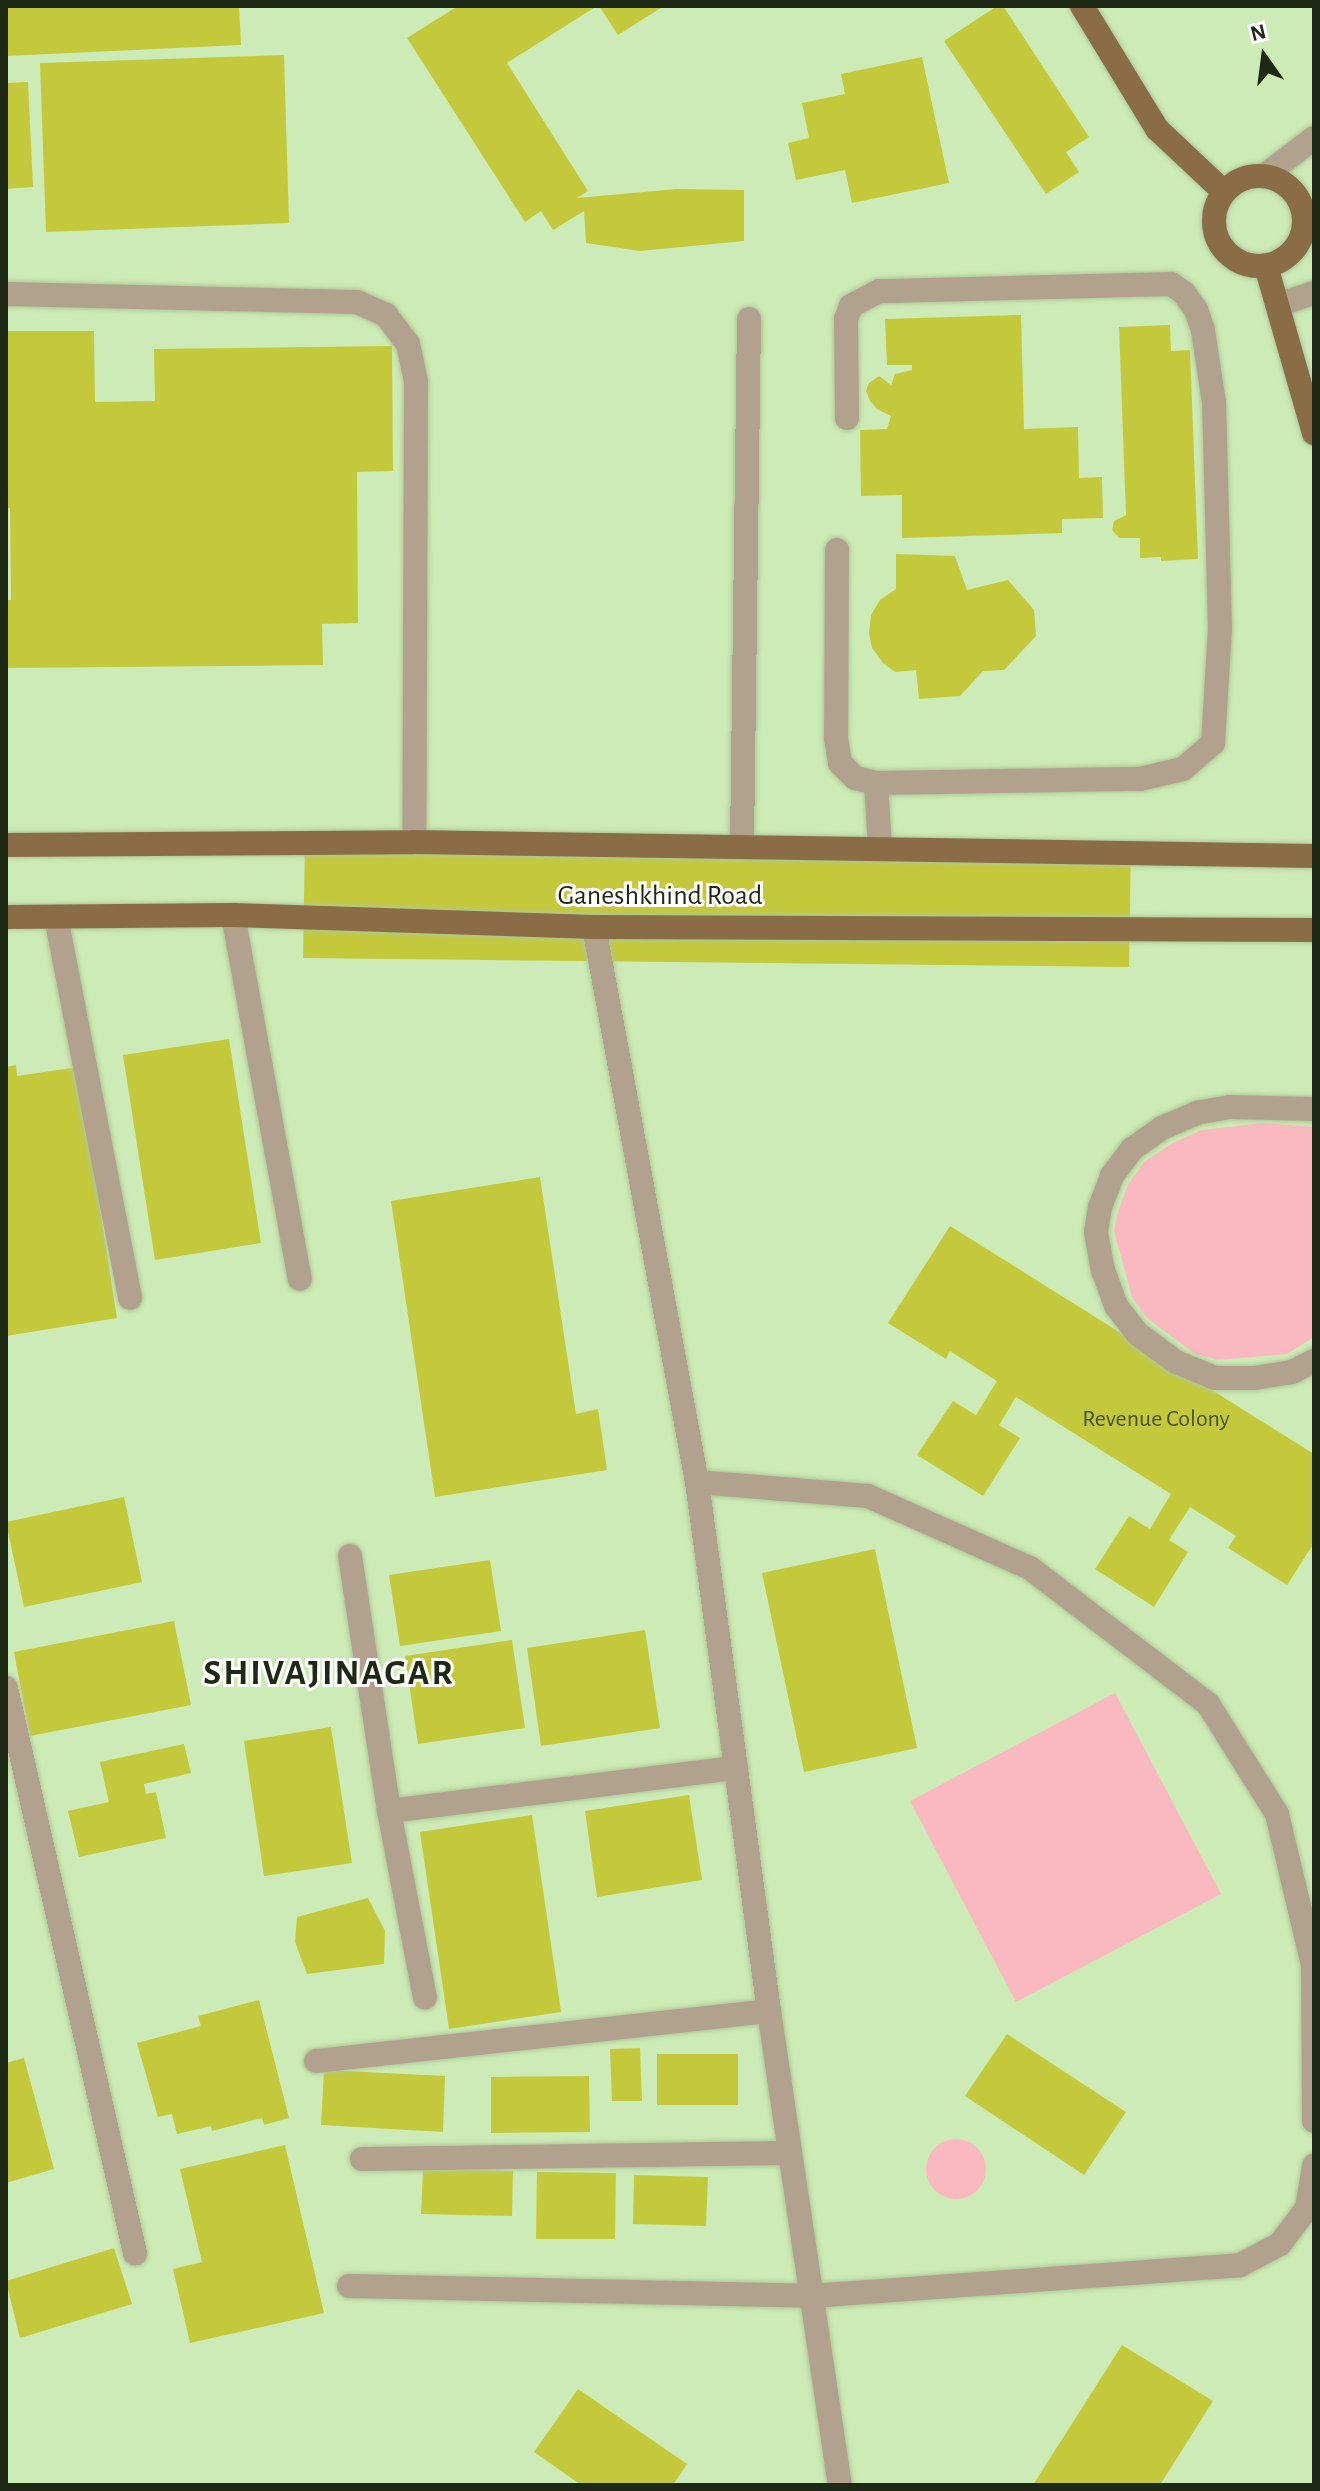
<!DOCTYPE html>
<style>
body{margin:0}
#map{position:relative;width:1320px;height:2491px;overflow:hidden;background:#cdebb6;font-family:"Alegreya Sans",sans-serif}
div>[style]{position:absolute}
.green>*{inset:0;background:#fab8bf}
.round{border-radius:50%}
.building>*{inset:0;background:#c4c93c}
.roads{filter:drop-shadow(0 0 2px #aec899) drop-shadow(0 0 2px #aec899)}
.minor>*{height:24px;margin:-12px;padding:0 12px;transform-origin:12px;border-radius:12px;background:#b1a18d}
.major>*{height:24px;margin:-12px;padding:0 12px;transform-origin:12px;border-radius:12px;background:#8a6c47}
.major>.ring{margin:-12px;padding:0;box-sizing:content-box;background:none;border:24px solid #8a6c47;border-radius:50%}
span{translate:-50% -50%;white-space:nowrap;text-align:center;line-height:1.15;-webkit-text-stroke:6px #fff;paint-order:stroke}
.number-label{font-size:24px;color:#48511f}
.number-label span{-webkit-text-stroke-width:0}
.street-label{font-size:28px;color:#1e2915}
.district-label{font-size:36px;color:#1e2915;font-weight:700;letter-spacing:2px}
.frame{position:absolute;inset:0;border:8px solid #1e2915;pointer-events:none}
.north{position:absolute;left:1224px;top:16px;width:80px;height:80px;-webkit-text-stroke:6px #fff;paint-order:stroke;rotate:346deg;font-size:22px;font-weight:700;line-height:32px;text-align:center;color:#1e2915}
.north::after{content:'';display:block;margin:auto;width:28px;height:36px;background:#1e2915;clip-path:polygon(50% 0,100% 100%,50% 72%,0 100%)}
</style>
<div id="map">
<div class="green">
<div style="clip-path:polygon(1263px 1123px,1314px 1127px,1314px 1337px,1287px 1354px,1218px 1360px,1194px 1353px,1147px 1318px,1132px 1297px,1114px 1231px,1118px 1212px,1128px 1185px,1144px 1162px,1171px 1144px,1202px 1130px)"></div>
<div style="clip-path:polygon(1115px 1693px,1221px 1894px,1016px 2002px,910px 1801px)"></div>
<div class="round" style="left:926px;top:2139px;width:60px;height:60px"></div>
</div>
<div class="building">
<div style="clip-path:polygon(6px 6px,239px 6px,241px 45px,6px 56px)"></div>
<div style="clip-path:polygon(458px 6px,597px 6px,507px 63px,588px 191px,577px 198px,677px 189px,744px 190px,744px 241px,640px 251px,586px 243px,584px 211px,553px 230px,541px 211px,525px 222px,407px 38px)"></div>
<div style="clip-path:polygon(599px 6px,664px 6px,618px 35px)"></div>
<div style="clip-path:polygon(997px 6px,1003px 6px,1089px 137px,1066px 152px,1079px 172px,1046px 194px,944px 41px)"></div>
<div style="clip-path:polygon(284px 55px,289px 223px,46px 232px,40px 63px)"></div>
<div style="clip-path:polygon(922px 57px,949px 183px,852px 203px,845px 170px,796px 180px,788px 143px,809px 138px,802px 103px,845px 94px,841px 74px)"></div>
<div style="clip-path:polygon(28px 82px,33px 187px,6px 189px,6px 83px)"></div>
<div style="clip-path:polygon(1021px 315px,1024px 429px,1078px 427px,1079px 478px,1102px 477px,1103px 518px,1062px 519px,1062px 533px,902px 538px,902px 495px,861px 496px,860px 430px,887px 429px,891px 416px,877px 409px,870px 401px,866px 391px,869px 383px,879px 376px,891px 385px,895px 374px,912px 370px,912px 365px,887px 365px,885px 319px)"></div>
<div style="clip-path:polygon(1170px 325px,1171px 351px,1190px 350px,1198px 559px,1161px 561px,1161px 557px,1140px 558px,1140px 538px,1119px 538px,1112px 530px,1114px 521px,1126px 515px,1119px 327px)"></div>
<div style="clip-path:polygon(6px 331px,94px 331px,95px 402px,155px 401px,154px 349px,392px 346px,393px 471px,357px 472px,358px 623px,322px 624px,323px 665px,6px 668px,6px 600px,11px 600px,10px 508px,6px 508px)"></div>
<div style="clip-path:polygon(896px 554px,955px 556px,967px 590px,1008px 580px,1034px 610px,1036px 636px,1004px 670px,983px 671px,960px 696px,919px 699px,916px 670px,895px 672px,883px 663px,872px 648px,869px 633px,871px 615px,880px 600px,896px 589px)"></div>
<div style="clip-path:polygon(305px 835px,1131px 844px,1129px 967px,303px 958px)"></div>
<div style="clip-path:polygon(229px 1039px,261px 1243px,155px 1260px,123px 1055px)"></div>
<div style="clip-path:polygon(16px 1065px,17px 1076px,78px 1067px,117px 1318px,6px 1336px,6px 1067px)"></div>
<div style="clip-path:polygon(540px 1177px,576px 1414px,598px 1409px,607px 1470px,435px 1497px,391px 1201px)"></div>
<div style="clip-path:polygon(950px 1226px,1314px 1454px,1314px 1543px,1287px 1585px,1228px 1548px,1236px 1536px,1190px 1507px,1169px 1540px,1188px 1552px,1154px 1607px,1095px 1569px,1129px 1516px,1150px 1529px,1171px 1494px,1016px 1397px,999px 1425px,1020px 1438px,983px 1496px,917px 1455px,953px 1401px,976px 1415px,997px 1381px,950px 1351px,946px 1359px,888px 1323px)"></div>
<div style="clip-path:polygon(124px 1497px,142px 1582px,24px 1607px,6px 1522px)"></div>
<div style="clip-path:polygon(875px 1549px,917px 1748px,804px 1772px,762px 1573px)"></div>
<div style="clip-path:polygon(490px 1560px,501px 1631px,400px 1646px,389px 1575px)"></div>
<div style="clip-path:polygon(174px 1621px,191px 1705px,30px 1736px,14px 1652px)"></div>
<div style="clip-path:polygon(645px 1630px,660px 1728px,541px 1746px,527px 1648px)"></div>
<div style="clip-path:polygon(512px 1640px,525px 1728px,418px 1744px,405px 1656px)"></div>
<div style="clip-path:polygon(331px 1727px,352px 1863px,264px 1876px,244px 1741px)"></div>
<div style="clip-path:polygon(184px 1744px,191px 1773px,144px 1784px,146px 1794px,156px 1792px,166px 1838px,79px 1857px,68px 1811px,109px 1802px,100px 1762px)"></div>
<div style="clip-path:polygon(689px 1795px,702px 1880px,597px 1897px,585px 1811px)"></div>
<div style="clip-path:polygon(532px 1815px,561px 2012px,449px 2029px,420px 1832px)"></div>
<div style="clip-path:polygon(368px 1898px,385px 1931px,384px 1964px,307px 1974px,295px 1942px,297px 1917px)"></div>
<div style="clip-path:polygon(259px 2000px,289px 2118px,264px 2125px,262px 2118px,212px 2131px,211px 2126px,177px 2134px,172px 2114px,158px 2117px,137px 2043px,201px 2026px,198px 2016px)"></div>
<div style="clip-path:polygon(1007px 2034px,1126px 2112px,1084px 2175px,965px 2096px)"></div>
<div style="clip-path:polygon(640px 2048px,642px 2101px,612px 2101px,610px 2049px)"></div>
<div style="clip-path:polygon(657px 2054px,738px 2054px,738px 2105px,657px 2105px)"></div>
<div style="clip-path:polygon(24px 2058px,54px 2169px,6px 2183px,6px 2063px)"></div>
<div style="clip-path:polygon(324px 2070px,445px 2076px,443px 2132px,321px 2125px)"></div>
<div style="clip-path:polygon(589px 2076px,590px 2132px,491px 2133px,491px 2077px)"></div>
<div style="clip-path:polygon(285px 2145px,324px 2313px,190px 2343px,173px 2269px,202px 2262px,180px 2169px)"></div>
<div style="clip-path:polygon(423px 2169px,513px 2171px,512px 2216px,421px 2214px)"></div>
<div style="clip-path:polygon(537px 2172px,616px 2173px,615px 2239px,536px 2239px)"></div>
<div style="clip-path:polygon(634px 2175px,708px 2177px,706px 2226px,633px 2224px)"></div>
<div style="clip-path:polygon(114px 2248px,132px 2304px,20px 2338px,6px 2281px)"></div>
<div style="clip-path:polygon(1122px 2345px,1213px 2401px,1160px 2485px,1033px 2485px)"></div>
<div style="clip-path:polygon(578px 2389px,687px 2464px,673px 2485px,581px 2485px,534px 2452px)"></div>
</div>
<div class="roads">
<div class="minor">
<div style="left:1264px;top:176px;width:63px;rotate:-37.2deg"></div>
<div style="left:1304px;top:229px;width:13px;rotate:-39deg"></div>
<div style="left:6px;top:294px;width:351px;rotate:1.3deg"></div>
<div style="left:357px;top:302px;width:32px;rotate:24deg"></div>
<div style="left:386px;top:315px;width:36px;rotate:53deg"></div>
<div style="left:408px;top:344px;width:39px;rotate:78deg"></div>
<div style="left:416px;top:382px;width:460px;rotate:90.2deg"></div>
<div style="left:1277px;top:305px;width:39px;rotate:-18deg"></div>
<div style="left:837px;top:550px;width:188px;rotate:90.3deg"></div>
<div style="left:836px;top:738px;width:25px;rotate:81deg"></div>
<div style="left:840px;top:763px;width:21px;rotate:45deg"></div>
<div style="left:855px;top:778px;width:22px;rotate:13deg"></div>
<div style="left:876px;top:783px;width:264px;rotate:-0.9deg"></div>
<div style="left:1140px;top:779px;width:44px;rotate:-13.1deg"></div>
<div style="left:1183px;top:769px;width:40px;rotate:-41deg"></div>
<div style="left:1213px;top:743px;width:114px;rotate:-86.5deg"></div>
<div style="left:1220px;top:629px;width:226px;rotate:-91.5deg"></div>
<div style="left:1214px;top:403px;width:74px;rotate:-98.6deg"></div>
<div style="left:1203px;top:330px;width:21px;rotate:-109deg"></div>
<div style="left:1196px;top:310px;width:21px;rotate:-125deg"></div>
<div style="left:1184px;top:293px;width:16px;rotate:-145deg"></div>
<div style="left:1171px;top:284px;width:292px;rotate:178.6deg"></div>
<div style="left:879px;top:291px;width:32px;rotate:152deg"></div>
<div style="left:851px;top:306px;width:14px;rotate:111deg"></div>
<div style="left:846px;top:319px;width:99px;rotate:89.4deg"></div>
<div style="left:876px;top:783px;width:65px;rotate:86.5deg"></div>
<div style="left:742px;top:845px;width:526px;rotate:-89.24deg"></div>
<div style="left:233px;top:915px;width:370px;rotate:79.6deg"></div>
<div style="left:56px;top:917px;width:388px;rotate:79deg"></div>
<div style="left:594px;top:927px;width:564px;rotate:79.49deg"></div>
<div style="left:697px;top:1482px;width:534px;rotate:82.25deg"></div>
<div style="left:769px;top:2011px;width:479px;rotate:81.5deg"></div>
<div style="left:1314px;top:1109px;width:84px;rotate:-178.6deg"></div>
<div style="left:1230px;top:1107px;width:34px;rotate:170deg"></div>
<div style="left:1197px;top:1113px;width:38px;rotate:157deg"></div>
<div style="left:1162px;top:1128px;width:37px;rotate:145deg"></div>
<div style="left:1132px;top:1149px;width:34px;rotate:127deg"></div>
<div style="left:1112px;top:1176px;width:33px;rotate:111deg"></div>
<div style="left:1100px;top:1207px;width:25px;rotate:99deg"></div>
<div style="left:1096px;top:1232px;width:39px;rotate:80deg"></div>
<div style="left:1103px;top:1270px;width:38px;rotate:70deg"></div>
<div style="left:1116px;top:1306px;width:36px;rotate:52deg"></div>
<div style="left:1138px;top:1334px;width:47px;rotate:36.4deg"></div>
<div style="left:1176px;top:1362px;width:42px;rotate:22.3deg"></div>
<div style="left:1215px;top:1378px;width:39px"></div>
<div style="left:1254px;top:1378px;width:38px;rotate:-9deg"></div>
<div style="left:1292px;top:1372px;width:25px;rotate:-27deg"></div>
<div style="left:697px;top:1482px;width:172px;rotate:4.7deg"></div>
<div style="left:868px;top:1496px;width:177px;rotate:24deg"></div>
<div style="left:1030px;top:1568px;width:224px;rotate:37.4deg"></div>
<div style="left:1208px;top:1704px;width:130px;rotate:57.9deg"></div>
<div style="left:1277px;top:1814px;width:155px;rotate:76.6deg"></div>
<div style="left:1313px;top:1965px;width:156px;rotate:89.6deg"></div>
<div style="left:350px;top:1556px;width:258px;rotate:81.3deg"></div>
<div style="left:389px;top:1811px;width:190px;rotate:79.1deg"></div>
<div style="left:6px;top:1688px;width:580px;rotate:77.14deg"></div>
<div style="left:389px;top:1811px;width:350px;rotate:-7.1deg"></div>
<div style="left:316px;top:2061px;width:456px;rotate:-6.3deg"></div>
<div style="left:362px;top:2159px;width:428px;rotate:-0.8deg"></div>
<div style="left:349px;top:2286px;width:462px;rotate:1.2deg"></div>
<div style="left:811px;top:2296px;width:430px;rotate:-4.1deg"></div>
<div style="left:1240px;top:2265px;width:45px;rotate:-27.7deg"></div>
<div style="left:1280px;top:2244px;width:45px;rotate:-53.1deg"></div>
<div style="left:1307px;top:2208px;width:43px;rotate:-80.5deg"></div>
</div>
<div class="major">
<div style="left:1082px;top:6px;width:144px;rotate:58.6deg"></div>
<div style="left:1157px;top:129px;width:92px;rotate:43.2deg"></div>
<div class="ring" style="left:1214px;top:176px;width:66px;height:66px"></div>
<div style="left:1266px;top:266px;width:174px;rotate:74deg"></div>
<div style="left:6px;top:845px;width:408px;rotate:-0.4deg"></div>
<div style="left:414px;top:842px;width:900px;rotate:0.89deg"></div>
<div style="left:6px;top:917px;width:227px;rotate:-0.5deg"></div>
<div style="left:233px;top:915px;width:361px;rotate:1.9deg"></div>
<div style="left:594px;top:927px;width:720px;rotate:0.24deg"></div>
</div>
</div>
<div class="number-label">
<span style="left:1156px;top:1420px">Revenue Colony</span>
</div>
<div class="street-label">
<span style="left:660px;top:896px">Ganeshkhind Road</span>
</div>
<div class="district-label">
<span style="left:329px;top:1674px">SHIVAJINAGAR</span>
</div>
<div class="frame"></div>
<div class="north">N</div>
</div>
